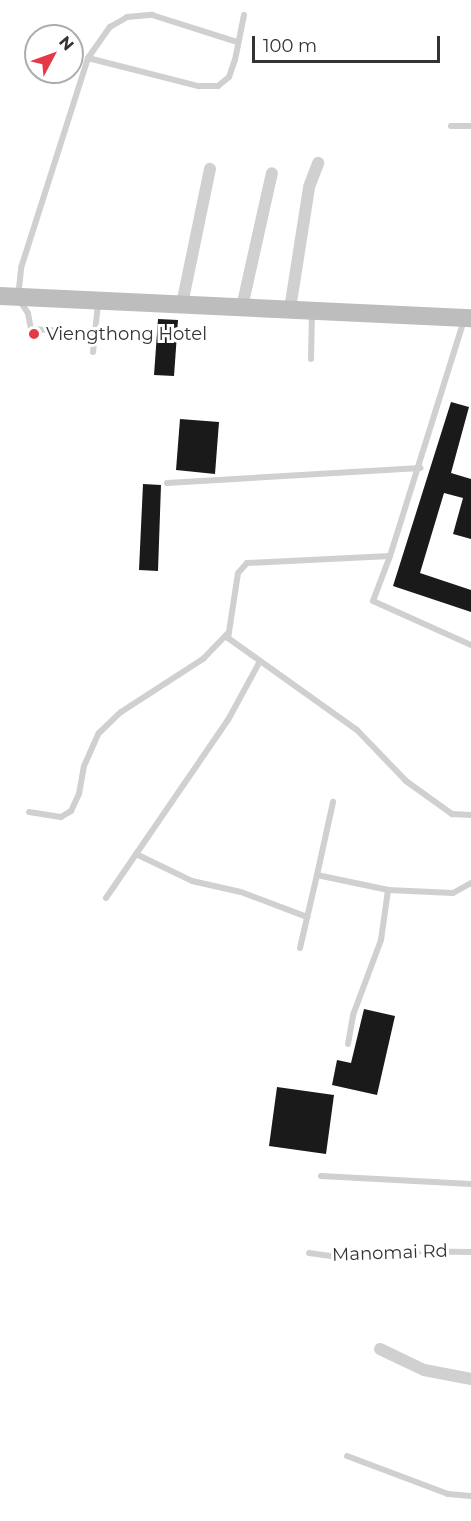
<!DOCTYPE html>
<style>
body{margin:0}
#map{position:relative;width:471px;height:1521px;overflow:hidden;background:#fff;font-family:Montserrat,sans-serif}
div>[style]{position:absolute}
.building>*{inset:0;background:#1a1a1a}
.service>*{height:6px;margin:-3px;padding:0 3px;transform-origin:3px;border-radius:3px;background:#d0d0d0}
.minor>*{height:12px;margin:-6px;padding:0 6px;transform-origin:6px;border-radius:6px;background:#d0d0d0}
.secondary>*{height:18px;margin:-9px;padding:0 9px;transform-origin:9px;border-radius:9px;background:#bdbdbd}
.dots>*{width:16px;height:16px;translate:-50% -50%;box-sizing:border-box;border:3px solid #fff;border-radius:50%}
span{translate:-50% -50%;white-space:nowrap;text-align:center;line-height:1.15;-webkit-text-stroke:6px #fff;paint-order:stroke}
.poi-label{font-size:18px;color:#333}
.left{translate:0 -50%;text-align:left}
.street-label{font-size:18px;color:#333}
.north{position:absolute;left:24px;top:24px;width:60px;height:60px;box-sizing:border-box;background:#fff;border:2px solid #adadad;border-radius:50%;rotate:49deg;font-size:16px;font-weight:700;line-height:24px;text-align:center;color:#333}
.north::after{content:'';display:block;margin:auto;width:21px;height:27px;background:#e63946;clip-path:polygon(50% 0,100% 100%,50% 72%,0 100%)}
.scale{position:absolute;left:252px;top:36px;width:188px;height:27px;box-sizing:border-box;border:3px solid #333;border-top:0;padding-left:8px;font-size:18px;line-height:21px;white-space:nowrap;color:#333;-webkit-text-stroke:4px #fff;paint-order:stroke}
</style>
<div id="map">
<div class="building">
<div style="clip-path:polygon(158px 319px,178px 320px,174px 376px,154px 375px)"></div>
<div style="clip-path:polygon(451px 402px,469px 407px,451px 473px,471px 479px,471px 539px,453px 534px,463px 498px,444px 493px,420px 573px,471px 590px,471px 612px,393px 586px)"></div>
<div style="clip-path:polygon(180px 419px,219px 422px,215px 474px,176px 470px)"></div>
<div style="clip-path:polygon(143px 484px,161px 485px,158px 571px,139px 570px)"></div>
<div style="clip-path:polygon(364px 1009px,395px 1016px,377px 1095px,332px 1085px,337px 1060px,351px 1063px)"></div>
<div style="clip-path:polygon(277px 1087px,334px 1095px,326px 1154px,269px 1146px)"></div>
</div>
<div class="service">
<div style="left:88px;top:58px;width:114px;rotate:14.3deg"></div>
<div style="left:198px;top:86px;width:20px"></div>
<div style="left:218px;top:86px;width:14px;rotate:-39deg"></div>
<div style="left:229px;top:77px;width:18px;rotate:-71deg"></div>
<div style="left:235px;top:60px;width:46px;rotate:-78.7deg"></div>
<div style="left:451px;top:126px;width:20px"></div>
<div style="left:464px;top:320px;width:247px;rotate:107.4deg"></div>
<div style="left:390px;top:556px;width:143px;rotate:177.2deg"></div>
<div style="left:247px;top:563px;width:13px;rotate:132deg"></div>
<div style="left:238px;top:573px;width:66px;rotate:98.7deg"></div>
<div style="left:228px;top:638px;width:158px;rotate:35.5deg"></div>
<div style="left:357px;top:730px;width:71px;rotate:46.1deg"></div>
<div style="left:406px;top:781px;width:57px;rotate:35.7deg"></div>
<div style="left:452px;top:814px;width:19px;rotate:3deg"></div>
<div style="left:95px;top:333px;width:64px;rotate:-176.4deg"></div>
<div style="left:31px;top:329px;width:16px;rotate:-101deg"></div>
<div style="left:28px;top:313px;width:18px;rotate:-124deg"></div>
<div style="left:18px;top:298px;width:30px;rotate:-84deg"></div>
<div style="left:21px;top:268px;width:220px;rotate:-72.3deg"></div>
<div style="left:88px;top:58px;width:38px;rotate:-55deg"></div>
<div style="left:110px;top:27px;width:20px;rotate:-30deg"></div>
<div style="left:127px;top:17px;width:25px;rotate:-5deg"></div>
<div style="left:152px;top:15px;width:89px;rotate:17.6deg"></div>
<div style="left:93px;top:352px;width:48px;rotate:-84.1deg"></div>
<div style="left:311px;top:359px;width:46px;rotate:-88.8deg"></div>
<div style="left:167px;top:483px;width:254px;rotate:-3.4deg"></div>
<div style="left:390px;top:556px;width:48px;rotate:110.7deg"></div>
<div style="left:373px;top:601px;width:107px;rotate:24.2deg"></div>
<div style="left:29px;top:812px;width:32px;rotate:9deg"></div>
<div style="left:61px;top:817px;width:12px;rotate:-31deg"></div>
<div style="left:71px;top:811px;width:19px;rotate:-65deg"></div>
<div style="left:79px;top:794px;width:28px;rotate:-80deg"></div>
<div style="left:84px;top:766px;width:36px;rotate:-66deg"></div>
<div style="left:99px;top:733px;width:30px;rotate:-44deg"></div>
<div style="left:121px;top:712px;width:98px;rotate:-32.9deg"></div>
<div style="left:203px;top:659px;width:37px;rotate:-46deg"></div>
<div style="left:136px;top:854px;width:62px;rotate:25.7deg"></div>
<div style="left:192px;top:881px;width:50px;rotate:12.7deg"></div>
<div style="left:241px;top:892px;width:71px;rotate:20.7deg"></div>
<div style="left:317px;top:875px;width:75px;rotate:-77.6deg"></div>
<div style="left:106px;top:898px;width:216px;rotate:-55.6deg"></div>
<div style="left:228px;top:720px;width:67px;rotate:-61.5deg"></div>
<div style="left:300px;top:948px;width:75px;rotate:-76.9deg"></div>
<div style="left:317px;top:875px;width:73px;rotate:11.9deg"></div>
<div style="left:388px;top:890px;width:65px;rotate:2.6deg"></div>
<div style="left:453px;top:893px;width:21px;rotate:-29deg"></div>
<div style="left:348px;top:1044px;width:29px;rotate:-80deg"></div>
<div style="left:353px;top:1015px;width:80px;rotate:-69.5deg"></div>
<div style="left:381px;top:940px;width:50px;rotate:-82deg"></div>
<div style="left:321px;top:1176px;width:150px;rotate:3.1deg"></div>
<div style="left:309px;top:1253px;width:37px;rotate:8deg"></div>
<div style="left:346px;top:1258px;width:45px;rotate:-9deg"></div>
<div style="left:390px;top:1251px;width:81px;rotate:0.7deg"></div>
<div style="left:347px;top:1456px;width:108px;rotate:20.6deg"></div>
<div style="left:448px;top:1494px;width:23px;rotate:5deg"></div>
</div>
<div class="minor">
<div style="left:182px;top:304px;width:138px;rotate:-78.3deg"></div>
<div style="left:242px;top:307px;width:137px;rotate:-77.4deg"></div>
<div style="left:290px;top:309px;width:123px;rotate:-81.1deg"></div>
<div style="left:309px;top:187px;width:26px;rotate:-69deg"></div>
<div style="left:380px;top:1349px;width:49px;rotate:25.5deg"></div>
<div style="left:424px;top:1370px;width:48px;rotate:10.8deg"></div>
</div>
<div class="secondary">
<div style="left:0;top:296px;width:472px;rotate:2.7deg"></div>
</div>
<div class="dots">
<div style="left:34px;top:334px;background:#e63946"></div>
</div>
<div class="poi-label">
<span class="left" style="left:46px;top:334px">Viengthong Hotel</span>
</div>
<div class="street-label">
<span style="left:390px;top:1253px;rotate:-2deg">Manomai Rd</span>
</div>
<div class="north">N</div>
<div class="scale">100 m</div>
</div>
